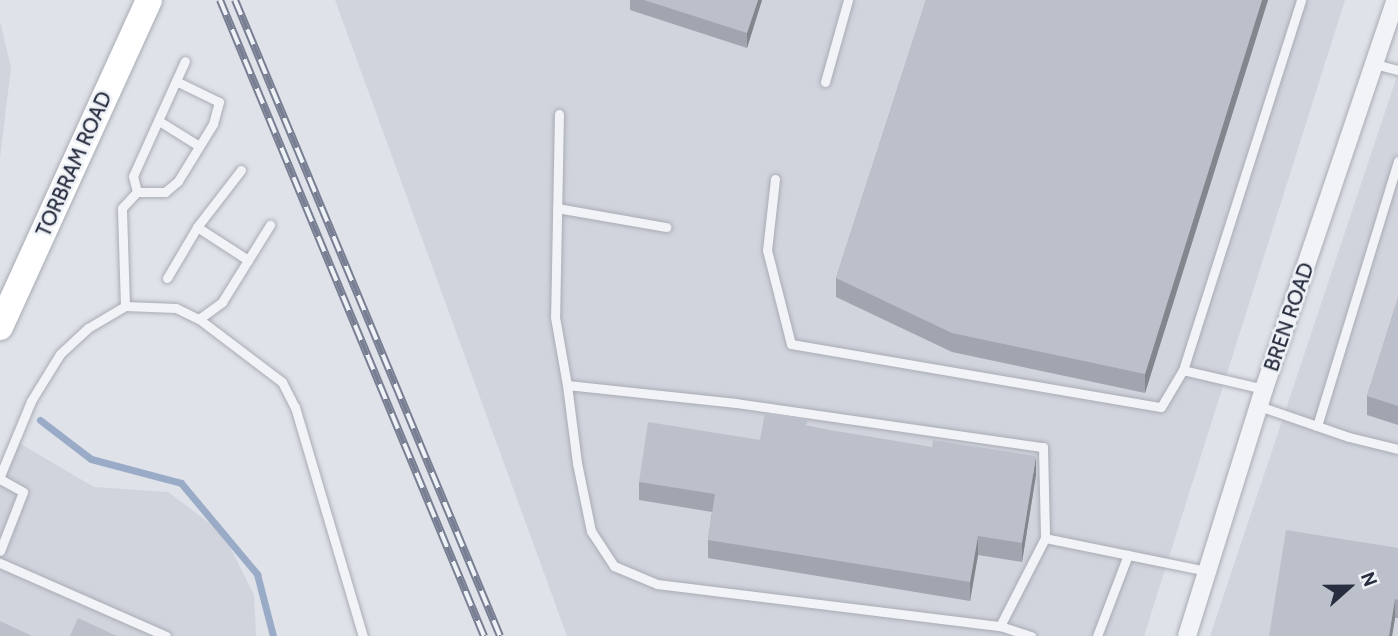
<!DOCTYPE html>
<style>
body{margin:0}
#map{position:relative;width:1398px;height:636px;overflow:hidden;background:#dfe2e8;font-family:Cabin,sans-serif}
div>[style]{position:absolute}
.built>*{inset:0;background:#d1d4dd}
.stream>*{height:7px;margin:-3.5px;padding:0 3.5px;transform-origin:3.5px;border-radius:3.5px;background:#9aabc8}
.roads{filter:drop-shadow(0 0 2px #a8acb5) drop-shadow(0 0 2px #a8acb5)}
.lane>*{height:9px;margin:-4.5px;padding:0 4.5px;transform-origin:4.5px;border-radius:4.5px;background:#f2f3f7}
.street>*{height:18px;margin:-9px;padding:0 9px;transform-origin:9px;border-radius:9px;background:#f2f3f7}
.secondary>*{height:26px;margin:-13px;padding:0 13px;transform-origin:13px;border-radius:13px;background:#fff}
.rail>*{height:8px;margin-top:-4px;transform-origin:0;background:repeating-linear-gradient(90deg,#eef1f6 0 16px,#787f92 0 32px);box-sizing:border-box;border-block:2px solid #787f92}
.wall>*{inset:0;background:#a2a5af}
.shaded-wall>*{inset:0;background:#84868e}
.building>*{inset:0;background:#bcc0cb}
span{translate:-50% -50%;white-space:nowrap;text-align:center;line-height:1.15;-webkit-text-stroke:5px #eef1f6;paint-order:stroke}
.street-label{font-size:21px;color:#282e3f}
.north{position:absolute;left:1314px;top:552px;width:70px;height:70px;-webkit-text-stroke:5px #eef1f6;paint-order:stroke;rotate:69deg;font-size:19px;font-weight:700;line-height:28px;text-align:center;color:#282e3f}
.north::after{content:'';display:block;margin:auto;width:24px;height:32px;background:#282e3f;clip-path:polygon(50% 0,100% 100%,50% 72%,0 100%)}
</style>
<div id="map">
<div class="built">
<div style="clip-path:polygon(335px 0,1345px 0,1144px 636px,567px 636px)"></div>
<div style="clip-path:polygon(0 21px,11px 68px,0 158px)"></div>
<div style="clip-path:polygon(1398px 73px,1398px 636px,1210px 636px,1270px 457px)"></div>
<div style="clip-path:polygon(19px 443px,94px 487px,168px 492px,223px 533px,254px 595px,256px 636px,0 636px,0 476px)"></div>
</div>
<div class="stream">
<div style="left:40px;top:420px;width:64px;rotate:37.4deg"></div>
<div style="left:91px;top:459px;width:93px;rotate:14.9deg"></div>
<div style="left:181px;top:483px;width:119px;rotate:50.1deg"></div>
<div style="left:257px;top:574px;width:64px;rotate:75.5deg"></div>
</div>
<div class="roads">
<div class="lane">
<div style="left:1375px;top:64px;width:24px;rotate:15deg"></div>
<div style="left:825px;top:82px;width:85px;rotate:-74.3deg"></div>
<div style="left:559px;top:114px;width:203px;rotate:91.1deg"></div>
<div style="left:555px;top:317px;width:69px;rotate:80deg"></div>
<div style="left:567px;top:385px;width:170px;rotate:6.1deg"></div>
<div style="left:736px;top:403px;width:310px;rotate:8.2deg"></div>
<div style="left:1043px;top:447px;width:91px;rotate:88.7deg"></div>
<div style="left:1045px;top:538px;width:165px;rotate:11.5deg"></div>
<div style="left:159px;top:121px;width:47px;rotate:32deg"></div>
<div style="left:241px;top:170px;width:72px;rotate:127.7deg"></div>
<div style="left:197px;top:227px;width:61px;rotate:32.9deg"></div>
<div style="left:775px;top:179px;width:71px;rotate:96.4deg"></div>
<div style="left:767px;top:250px;width:97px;rotate:75.7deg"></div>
<div style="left:791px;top:344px;width:375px;rotate:9.7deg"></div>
<div style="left:1161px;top:407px;width:43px;rotate:-59.3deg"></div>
<div style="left:137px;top:192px;width:28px"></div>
<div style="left:165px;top:192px;width:17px;rotate:-40deg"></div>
<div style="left:178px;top:181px;width:67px;rotate:-58.4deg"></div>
<div style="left:213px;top:124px;width:23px;rotate:-75deg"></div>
<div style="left:219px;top:102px;width:48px;rotate:-154deg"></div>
<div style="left:557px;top:208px;width:111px;rotate:9.9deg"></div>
<div style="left:167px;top:278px;width:59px;rotate:-59.5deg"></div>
<div style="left:125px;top:306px;width:98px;rotate:-91.8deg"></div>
<div style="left:122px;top:208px;width:22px;rotate:-47deg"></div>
<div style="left:137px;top:192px;width:16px;rotate:-104deg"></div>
<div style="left:133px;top:176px;width:126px;rotate:-65.7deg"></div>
<div style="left:199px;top:319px;width:104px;rotate:37.2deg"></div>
<div style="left:282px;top:382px;width:28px;rotate:63deg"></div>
<div style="left:295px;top:407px;width:239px;rotate:73.5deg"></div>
<div style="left:567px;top:385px;width:79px;rotate:82.7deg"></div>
<div style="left:577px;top:463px;width:69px;rotate:78.4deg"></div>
<div style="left:591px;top:531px;width:42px;rotate:56.7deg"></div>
<div style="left:614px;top:566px;width:47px;rotate:22.7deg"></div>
<div style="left:657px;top:584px;width:346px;rotate:7deg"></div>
<div style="left:1000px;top:626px;width:33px;rotate:18deg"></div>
<div style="left:1264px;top:389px;width:83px;rotate:-166.8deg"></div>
<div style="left:1183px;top:370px;width:388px;rotate:-72.3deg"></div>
<div style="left:1259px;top:406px;width:95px;rotate:19deg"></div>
<div style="left:1349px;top:437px;width:50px;rotate:13.8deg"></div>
<div style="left:1317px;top:426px;width:277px;rotate:-73deg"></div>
<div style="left:0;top:476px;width:81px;rotate:-67.5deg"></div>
<div style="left:31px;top:401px;width:55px;rotate:-58.3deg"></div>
<div style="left:60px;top:354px;width:38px;rotate:-43deg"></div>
<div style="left:88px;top:328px;width:43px;rotate:-30.7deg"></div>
<div style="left:125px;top:306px;width:51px;rotate:2.2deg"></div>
<div style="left:176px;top:308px;width:25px;rotate:26deg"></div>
<div style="left:199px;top:319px;width:29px;rotate:-36deg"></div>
<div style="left:222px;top:302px;width:91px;rotate:-58.1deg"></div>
<div style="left:0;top:479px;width:26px;rotate:29deg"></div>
<div style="left:23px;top:492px;width:63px;rotate:111.3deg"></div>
<div style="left:0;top:563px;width:181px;rotate:23.7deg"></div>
<div style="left:1000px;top:626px;width:99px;rotate:-62.9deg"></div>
<div style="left:1097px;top:636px;width:87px;rotate:-69.1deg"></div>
</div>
<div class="street">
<div style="left:1187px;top:636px;width:259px;rotate:-72.7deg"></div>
<div style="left:1264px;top:389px;width:411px;rotate:-71.3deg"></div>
</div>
<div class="secondary">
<div style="left:0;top:327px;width:359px;rotate:-65.5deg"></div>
</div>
</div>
<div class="rail">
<div style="left:220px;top:0;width:689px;rotate:67.46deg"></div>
<div style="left:235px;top:0;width:689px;rotate:67.38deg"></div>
</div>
<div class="wall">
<div style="clip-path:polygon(630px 0,762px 0,747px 48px,630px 10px)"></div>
<div style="clip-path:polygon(926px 0,1268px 0,1145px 393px,952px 352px,836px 297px,836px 278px)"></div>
<div style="clip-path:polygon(1398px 298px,1398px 425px,1367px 415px,1367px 396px)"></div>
<div style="clip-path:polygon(808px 426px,1036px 475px,1022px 562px,978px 555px,970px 601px,708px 558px,708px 540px,712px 512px,639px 500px,639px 482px,760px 440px)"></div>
<div style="clip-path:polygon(1398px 548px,1398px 618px,1395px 618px,1392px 636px,1269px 636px)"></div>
</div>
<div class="shaded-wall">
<div style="clip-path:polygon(758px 0,762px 0,747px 48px,747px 33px)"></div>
<div style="clip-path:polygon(1262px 0,1268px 0,1145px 393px,1145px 374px)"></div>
<div style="clip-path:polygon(1036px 456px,1036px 475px,1022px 562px,1022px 543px)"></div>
<div style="clip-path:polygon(978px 536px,978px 555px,970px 601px,970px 582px)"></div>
<div style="clip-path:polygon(1395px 599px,1395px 618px,1392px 636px,1389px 636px)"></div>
</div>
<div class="building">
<div style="clip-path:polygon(644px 0,758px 0,747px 33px)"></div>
<div style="clip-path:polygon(926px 0,1262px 0,1145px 374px,952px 333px,836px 278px)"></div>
<div style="clip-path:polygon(1398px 298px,1398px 406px,1367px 396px)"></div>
<div style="clip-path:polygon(765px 412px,808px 419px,806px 426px,932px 447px,933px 440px,1036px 456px,1022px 543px,978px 536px,970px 582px,708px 540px,715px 494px,639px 482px,648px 422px,760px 440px)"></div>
<div style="clip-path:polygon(1286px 530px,1398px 548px,1398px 600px,1395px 599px,1389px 636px,1269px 636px)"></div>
<div style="clip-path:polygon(78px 618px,117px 636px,70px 636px)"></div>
<div style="clip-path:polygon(0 621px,32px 636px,0 636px)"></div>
</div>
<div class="street-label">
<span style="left:74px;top:164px;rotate:-66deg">TORBRAM ROAD</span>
<span style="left:1289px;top:317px;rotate:-71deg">BREN ROAD</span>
</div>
<div class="north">N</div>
</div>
